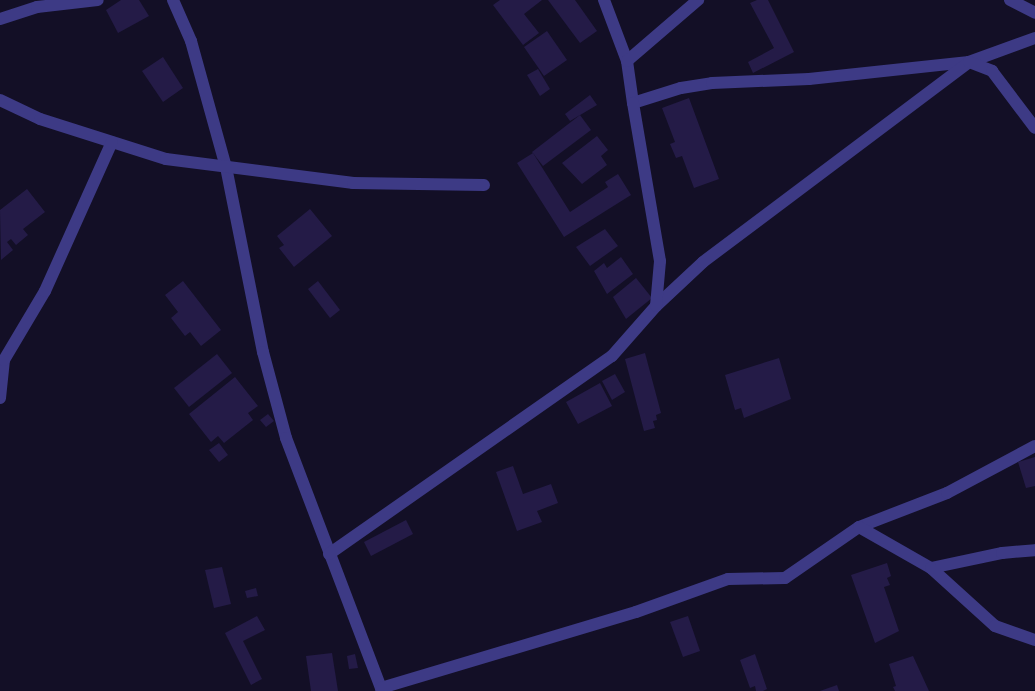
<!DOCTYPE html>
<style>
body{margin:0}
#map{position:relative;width:1035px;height:691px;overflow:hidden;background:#130f26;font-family:"Roboto Condensed",sans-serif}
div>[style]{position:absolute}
.building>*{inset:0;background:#241b47}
.street>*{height:12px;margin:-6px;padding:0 6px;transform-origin:6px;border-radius:6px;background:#3d3a85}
span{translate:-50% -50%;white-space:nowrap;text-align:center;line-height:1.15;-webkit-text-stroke:5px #130f26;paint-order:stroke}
</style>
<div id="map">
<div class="building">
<div style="clip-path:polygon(121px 0,139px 0,149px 16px,118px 33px,106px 10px)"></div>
<div style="clip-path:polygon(500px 0,542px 0,524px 14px,539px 33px,523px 45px,493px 5px)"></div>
<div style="clip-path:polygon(548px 0,575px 0,597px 31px,580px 43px)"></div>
<div style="clip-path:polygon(757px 0,768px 0,794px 52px,753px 73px,748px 62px,774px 48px,750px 3px)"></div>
<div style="clip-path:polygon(547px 31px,567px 60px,544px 76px,524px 47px)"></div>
<div style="clip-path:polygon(163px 57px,183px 88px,163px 102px,142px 71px)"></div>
<div style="clip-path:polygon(538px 69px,550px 89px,540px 96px,527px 75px)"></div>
<div style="clip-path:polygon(590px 95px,597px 105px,570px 121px,565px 114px)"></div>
<div style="clip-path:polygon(689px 98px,719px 179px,694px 188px,682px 156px,676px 158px,670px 144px,675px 142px,662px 108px)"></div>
<div style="clip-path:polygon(580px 115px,591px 130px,543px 166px,532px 152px)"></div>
<div style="clip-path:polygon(597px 136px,608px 150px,601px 156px,607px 165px,582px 184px,562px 163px)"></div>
<div style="clip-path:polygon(533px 153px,570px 212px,608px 187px,605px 182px,618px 174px,631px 195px,564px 237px,517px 163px)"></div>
<div style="clip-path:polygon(27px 189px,45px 212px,23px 229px,28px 235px,16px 245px,11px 239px,7px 242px,13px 250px,1px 260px,0 210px)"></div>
<div style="clip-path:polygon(310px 209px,332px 236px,294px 267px,279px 248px,284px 245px,277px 236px)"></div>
<div style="clip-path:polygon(605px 229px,618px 246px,590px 266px,576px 247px)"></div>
<div style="clip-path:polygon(621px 257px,633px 274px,607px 294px,594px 271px,604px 263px,607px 268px)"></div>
<div style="clip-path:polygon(636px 278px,652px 298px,626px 319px,613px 297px)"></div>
<div style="clip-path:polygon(183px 281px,221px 330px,201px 346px,190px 332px,185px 336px,171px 318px,178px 312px,165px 295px)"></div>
<div style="clip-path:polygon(318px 281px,340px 310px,330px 318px,308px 289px)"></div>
<div style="clip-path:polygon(645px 353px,661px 413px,656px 415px,657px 420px,653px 421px,655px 428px,644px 431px,625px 359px)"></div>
<div style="clip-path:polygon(217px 354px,232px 373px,189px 407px,174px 388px)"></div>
<div style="clip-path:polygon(779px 358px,791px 399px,744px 418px,741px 408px,735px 410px,725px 375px)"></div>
<div style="clip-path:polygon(615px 374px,625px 392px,612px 400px,602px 381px)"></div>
<div style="clip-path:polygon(235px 377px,258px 406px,248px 413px,253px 420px,224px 443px,218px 436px,211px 442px,189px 414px)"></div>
<div style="clip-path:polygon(600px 383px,612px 406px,578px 424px,566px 402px)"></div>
<div style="clip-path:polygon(268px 414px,274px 421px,266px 427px,260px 420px)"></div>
<div style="clip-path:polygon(219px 443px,228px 455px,219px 462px,209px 450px)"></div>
<div style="clip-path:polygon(1035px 457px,1035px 486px,1026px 488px,1018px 462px)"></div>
<div style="clip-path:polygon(513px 466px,523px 494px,551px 484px,558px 503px,537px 511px,542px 522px,517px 531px,496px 472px)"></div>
<div style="clip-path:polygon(406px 520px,413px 534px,371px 556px,364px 542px)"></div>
<div style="clip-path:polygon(887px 563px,891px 576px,887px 578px,890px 585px,884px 587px,899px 631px,875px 643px,851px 575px)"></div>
<div style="clip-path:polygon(222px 567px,231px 604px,214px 608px,205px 570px)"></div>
<div style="clip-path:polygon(256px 588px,258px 596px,247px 598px,245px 591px)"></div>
<div style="clip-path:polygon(257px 616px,265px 630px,243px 641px,262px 679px,251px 685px,225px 633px)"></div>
<div style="clip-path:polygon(688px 616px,700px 651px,683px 657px,670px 622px)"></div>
<div style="clip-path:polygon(332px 653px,338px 691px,311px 691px,306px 656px)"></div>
<div style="clip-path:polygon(355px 654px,358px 668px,349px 669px,347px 656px)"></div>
<div style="clip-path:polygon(755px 654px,767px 689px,763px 691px,756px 691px,755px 686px,750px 688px,740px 660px)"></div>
<div style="clip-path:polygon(913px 656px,929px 691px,895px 691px,893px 687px,896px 686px,889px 664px)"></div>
<div style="clip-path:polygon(837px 685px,839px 691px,820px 691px)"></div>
</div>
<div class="street">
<div style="left:173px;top:0;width:45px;rotate:66.3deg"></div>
<div style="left:191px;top:41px;width:131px;rotate:74.5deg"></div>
<div style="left:226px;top:167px;width:189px;rotate:78.7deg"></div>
<div style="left:263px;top:352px;width:89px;rotate:75deg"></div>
<div style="left:286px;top:438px;width:271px;rotate:69.2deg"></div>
<div style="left:604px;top:0;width:65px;rotate:69.3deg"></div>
<div style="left:627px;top:61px;width:42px;rotate:81.9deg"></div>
<div style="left:633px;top:103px;width:50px;rotate:-17.4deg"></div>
<div style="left:681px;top:88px;width:31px;rotate:-9deg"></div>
<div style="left:712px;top:83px;width:97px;rotate:-2.4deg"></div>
<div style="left:809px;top:79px;width:161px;rotate:-6.1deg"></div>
<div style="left:969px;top:62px;width:70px;rotate:-20deg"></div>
<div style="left:1010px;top:0;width:28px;rotate:27deg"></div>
<div style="left:0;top:19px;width:39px;rotate:-18deg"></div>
<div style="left:37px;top:7px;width:61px;rotate:-6.5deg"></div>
<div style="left:627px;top:61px;width:94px;rotate:-40.7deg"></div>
<div style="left:0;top:100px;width:44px;rotate:25.4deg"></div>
<div style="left:40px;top:119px;width:132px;rotate:17.6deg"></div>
<div style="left:166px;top:159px;width:189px;rotate:7.3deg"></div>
<div style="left:353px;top:183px;width:131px;rotate:0.9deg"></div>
<div style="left:656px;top:306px;width:64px;rotate:-43.1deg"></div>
<div style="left:703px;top:262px;width:333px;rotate:-36.9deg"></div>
<div style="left:969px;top:62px;width:25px;rotate:21deg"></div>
<div style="left:992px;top:71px;width:71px;rotate:53deg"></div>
<div style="left:0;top:398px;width:38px;rotate:-84deg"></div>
<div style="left:4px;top:360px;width:80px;rotate:-59.3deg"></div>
<div style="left:45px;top:291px;width:163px;rotate:-65.8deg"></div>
<div style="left:859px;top:527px;width:94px;rotate:-21.1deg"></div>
<div style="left:947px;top:493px;width:100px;rotate:-28.1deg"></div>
<div style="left:329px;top:554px;width:345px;rotate:-35deg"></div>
<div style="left:612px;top:356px;width:67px;rotate:-48.7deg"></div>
<div style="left:656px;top:306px;width:45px;rotate:-84.9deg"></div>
<div style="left:660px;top:261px;width:160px;rotate:-99.7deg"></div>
<div style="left:931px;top:568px;width:73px;rotate:-11.9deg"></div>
<div style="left:1002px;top:553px;width:33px;rotate:-5deg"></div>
<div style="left:381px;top:688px;width:266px;rotate:-16.6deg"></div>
<div style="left:636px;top:612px;width:98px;rotate:-19.7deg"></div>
<div style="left:728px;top:579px;width:57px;rotate:-1deg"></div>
<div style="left:785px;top:578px;width:90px;rotate:-34.6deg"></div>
<div style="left:859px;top:527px;width:83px;rotate:29.7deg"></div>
<div style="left:931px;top:568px;width:86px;rotate:42.2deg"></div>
<div style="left:995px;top:626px;width:42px;rotate:19.3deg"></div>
</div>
</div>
